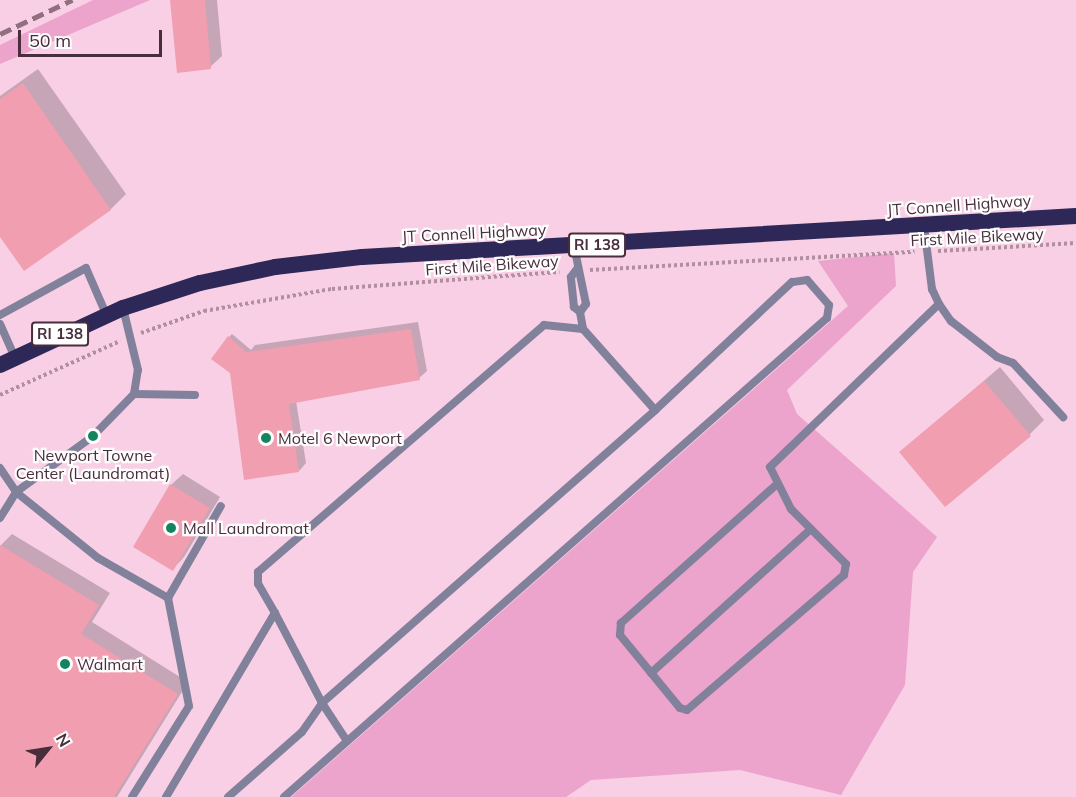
<!DOCTYPE html>
<style>
body{margin:0}
#map{position:relative;width:1076px;height:797px;overflow:hidden;background:#f8cfe4;font-family:Mulish,sans-serif}
div>[style]{position:absolute}
.green>*{inset:0;background:#eca3cc}
.shadow>*{inset:0;background:#0003}
.building>*{inset:0;background:#f09eb0}
.path>*{height:4px;margin-top:-2px;transform-origin:0;background:repeating-linear-gradient(90deg,#b18ea0 0 3px,transparent 0 6px)}
.service>*{height:8px;margin:-4px;padding:0 4px;transform-origin:4px;border-radius:4px;background:#81819b}
.trunk>*{height:16px;margin:-8px;padding:0 8px;transform-origin:8px;border-radius:8px;background:#2e2858}
.rail>*{height:4.5px;margin-top:-2.25px;transform-origin:0;background:repeating-linear-gradient(90deg,#8f6f80 0 12px,transparent 0 18px)}
.dots>*{width:16px;height:16px;translate:-50% -50%;box-sizing:border-box;border:3px solid #fdfdfd;border-radius:50%}
span{translate:-50% -50%;white-space:nowrap;text-align:center;line-height:1.15;-webkit-text-stroke:4.5px #fdfdfd;paint-order:stroke}
.shield-label span{padding:2px 4px;background:#fdfdfd;border:2px solid;border-radius:4px;-webkit-text-stroke-width:0}
.shield-label{font-size:15px;color:#482e3c;font-weight:700}
.street-label{font-size:16px;color:#482e3c}
.poi-label{font-size:16px;color:#482e3c}
.left{translate:0 -50%;text-align:left}
.north{position:absolute;left:18px;top:719px;width:60px;height:60px;-webkit-text-stroke:4px #fdfdfd;paint-order:stroke;rotate:60deg;font-size:16px;font-weight:700;line-height:24px;text-align:center;color:#482e3c}
.north::after{content:'';display:block;margin:auto;width:21px;height:27px;background:#482e3c;clip-path:polygon(50% 0,100% 100%,50% 72%,0 100%)}
.scale{position:absolute;left:18px;top:30px;width:144px;height:27px;box-sizing:border-box;border:3px solid #482e3c;border-top:0;padding-left:8px;font-size:18px;line-height:21px;white-space:nowrap;color:#482e3c;-webkit-text-stroke:4px #fdfdfd;paint-order:stroke}
</style>
<div id="map">
<div class="green">
<div style="clip-path:polygon(93px 0,150px 0,0 64px,0 45px)"></div>
<div style="clip-path:polygon(894px 253px,896px 286px,787px 390px,797px 414px,937px 537px,913px 572px,905px 685px,841px 795px,740px 770px,591px 780px,566px 797px,291px 797px,848px 306px,818px 261px)"></div>
</div>
<div class="shadow">
<div style="clip-path:polygon(171px 0,217px 0,222px 56px,210px 67px)"></div>
<div style="clip-path:polygon(38px 69px,126px 194px,111px 209px,24px 269px,0 234px,0 96px)"></div>
<div style="clip-path:polygon(418px 322px,427px 371px,419px 378px,296px 401px,306px 463px,299px 471px,229px 337px,232px 334px,251px 350px,255px 345px)"></div>
<div style="clip-path:polygon(1000px 367px,1044px 420px,1029px 435px,901px 452px)"></div>
<div style="clip-path:polygon(183px 474px,220px 497px,184px 557px,173px 569px,171px 485px)"></div>
<div style="clip-path:polygon(12px 534px,110px 593px,92px 622px,188px 682px,117px 797px,0 797px,0 546px)"></div>
</div>
<div class="building">
<div style="clip-path:polygon(170px 0,205px 0,211px 69px,177px 73px)"></div>
<div style="clip-path:polygon(23px 83px,111px 210px,24px 271px,0 237px,0 99px)"></div>
<div style="clip-path:polygon(411px 329px,420px 380px,289px 404px,299px 472px,244px 480px,230px 373px,211px 359px,228px 336px,246px 352px)"></div>
<div style="clip-path:polygon(984px 381px,1031px 436px,945px 507px,899px 452px)"></div>
<div style="clip-path:polygon(170px 484px,210px 508px,173px 571px,133px 547px)"></div>
<div style="clip-path:polygon(0 545px,99px 605px,81px 634px,178px 694px,114px 797px,0 797px)"></div>
</div>
<div class="path">
<div style="left:938px;top:251px;width:138px;rotate:-3.3deg"></div>
<div style="left:590px;top:270px;width:325px;rotate:-3.2deg"></div>
<div style="left:141px;top:333px;width:67px;rotate:-19.2deg"></div>
<div style="left:204px;top:311px;width:130px;rotate:-9.8deg"></div>
<div style="left:332px;top:289px;width:228px;rotate:-4.3deg"></div>
<div style="left:0;top:395px;width:132px;rotate:-24.2deg"></div>
</div>
<div class="service">
<div style="left:924px;top:226px;width:64px;rotate:82.8deg"></div>
<div style="left:932px;top:289px;width:17px;rotate:65deg"></div>
<div style="left:939px;top:304px;width:21px;rotate:55deg"></div>
<div style="left:951px;top:321px;width:58px;rotate:38deg"></div>
<div style="left:997px;top:357px;width:17px;rotate:21deg"></div>
<div style="left:1013px;top:363px;width:74px;rotate:47.2deg"></div>
<div style="left:574px;top:246px;width:59px;rotate:78.3deg"></div>
<div style="left:586px;top:304px;width:10px;rotate:127deg"></div>
<div style="left:580px;top:312px;width:8px;rotate:-140deg"></div>
<div style="left:574px;top:307px;width:30px;rotate:-96deg"></div>
<div style="left:571px;top:277px;width:10px;rotate:-53deg"></div>
<div style="left:0;top:315px;width:98px;rotate:-28.7deg"></div>
<div style="left:86px;top:268px;width:50px;rotate:66.5deg"></div>
<div style="left:0;top:324px;width:36px;rotate:66deg"></div>
<div style="left:134px;top:394px;width:61px;rotate:0.9deg"></div>
<div style="left:0;top:468px;width:29px;rotate:56deg"></div>
<div style="left:16px;top:492px;width:105px;rotate:38.8deg"></div>
<div style="left:98px;top:558px;width:81px;rotate:29.7deg"></div>
<div style="left:168px;top:598px;width:106px;rotate:-60.1deg"></div>
<div style="left:776px;top:485px;width:208px;rotate:138.3deg"></div>
<div style="left:621px;top:623px;width:12px;rotate:95deg"></div>
<div style="left:620px;top:635px;width:94px;rotate:50.6deg"></div>
<div style="left:680px;top:708px;width:7px;rotate:16deg"></div>
<div style="left:687px;top:710px;width:207px;rotate:-40.7deg"></div>
<div style="left:844px;top:575px;width:11px;rotate:-80deg"></div>
<div style="left:846px;top:564px;width:78px;rotate:-135deg"></div>
<div style="left:791px;top:509px;width:47px;rotate:-116.6deg"></div>
<div style="left:770px;top:467px;width:235px;rotate:-44deg"></div>
<div style="left:0;top:518px;width:31px;rotate:-58deg"></div>
<div style="left:16px;top:492px;width:95px;rotate:-36deg"></div>
<div style="left:93px;top:436px;width:59px;rotate:-45.7deg"></div>
<div style="left:134px;top:394px;width:24px;rotate:-81deg"></div>
<div style="left:138px;top:370px;width:64px;rotate:-103.6deg"></div>
<div style="left:275px;top:613px;width:102px;rotate:62.4deg"></div>
<div style="left:322px;top:703px;width:45px;rotate:56.7deg"></div>
<div style="left:651px;top:673px;width:215px;rotate:-42deg"></div>
<div style="left:132px;top:797px;width:107px;rotate:-57.9deg"></div>
<div style="left:189px;top:706px;width:110px;rotate:-101deg"></div>
<div style="left:166px;top:797px;width:214px;rotate:-59.4deg"></div>
<div style="left:275px;top:613px;width:34px;rotate:-120deg"></div>
<div style="left:258px;top:584px;width:12px;rotate:-90deg"></div>
<div style="left:258px;top:572px;width:378px;rotate:-40.8deg"></div>
<div style="left:544px;top:325px;width:39px;rotate:6deg"></div>
<div style="left:228px;top:797px;width:98px;rotate:-41.3deg"></div>
<div style="left:302px;top:732px;width:35px;rotate:-55deg"></div>
<div style="left:322px;top:703px;width:444px;rotate:-41.3deg"></div>
<div style="left:284px;top:797px;width:724px;rotate:-41.42deg"></div>
<div style="left:827px;top:318px;width:13px;rotate:-81deg"></div>
<div style="left:829px;top:305px;width:33px;rotate:-131deg"></div>
<div style="left:807px;top:280px;width:15px;rotate:172deg"></div>
<div style="left:792px;top:282px;width:187px;rotate:136.9deg"></div>
<div style="left:655px;top:410px;width:108px;rotate:-131.6deg"></div>
<div style="left:583px;top:329px;width:17px;rotate:-100deg"></div>
</div>
<div class="trunk">
<div style="left:0;top:365px;width:136px;rotate:-24.9deg"></div>
<div style="left:123px;top:308px;width:81px;rotate:-18deg"></div>
<div style="left:200px;top:283px;width:77px;rotate:-12deg"></div>
<div style="left:275px;top:267px;width:88px;rotate:-6.6deg"></div>
<div style="left:362px;top:257px;width:715px;rotate:-3.29deg"></div>
</div>
<div class="rail">
<div style="left:0;top:34px;width:80px;rotate:-25.3deg"></div>
</div>
<div class="dots">
<div style="left:93px;top:436px;background:#148360"></div>
<div style="left:266px;top:438px;background:#148360"></div>
<div style="left:171px;top:528px;background:#148360"></div>
<div style="left:65px;top:664px;background:#148360"></div>
</div>
<div class="shield-label">
<span style="left:597px;top:245px">RI 138</span>
<span style="left:60px;top:334px">RI 138</span>
</div>
<div class="street-label">
<span style="left:959px;top:205px;rotate:-4deg">JT Connell Highway</span>
<span style="left:474px;top:233px;rotate:-3deg">JT Connell Highway</span>
<span style="left:977px;top:237px;rotate:-3deg">First Mile Bikeway</span>
<span style="left:492px;top:265px;rotate:-4deg">First Mile Bikeway</span>
</div>
<div class="poi-label">
<span class="left" style="left:278px;top:438px">Motel 6 Newport</span>
<span style="left:93px;top:464px">Newport Towne<br>Center (Laundromat)</span>
<span class="left" style="left:183px;top:528px">Mall Laundromat</span>
<span class="left" style="left:77px;top:664px">Walmart</span>
</div>
<div class="north">N</div>
<div class="scale">50 m</div>
</div>
